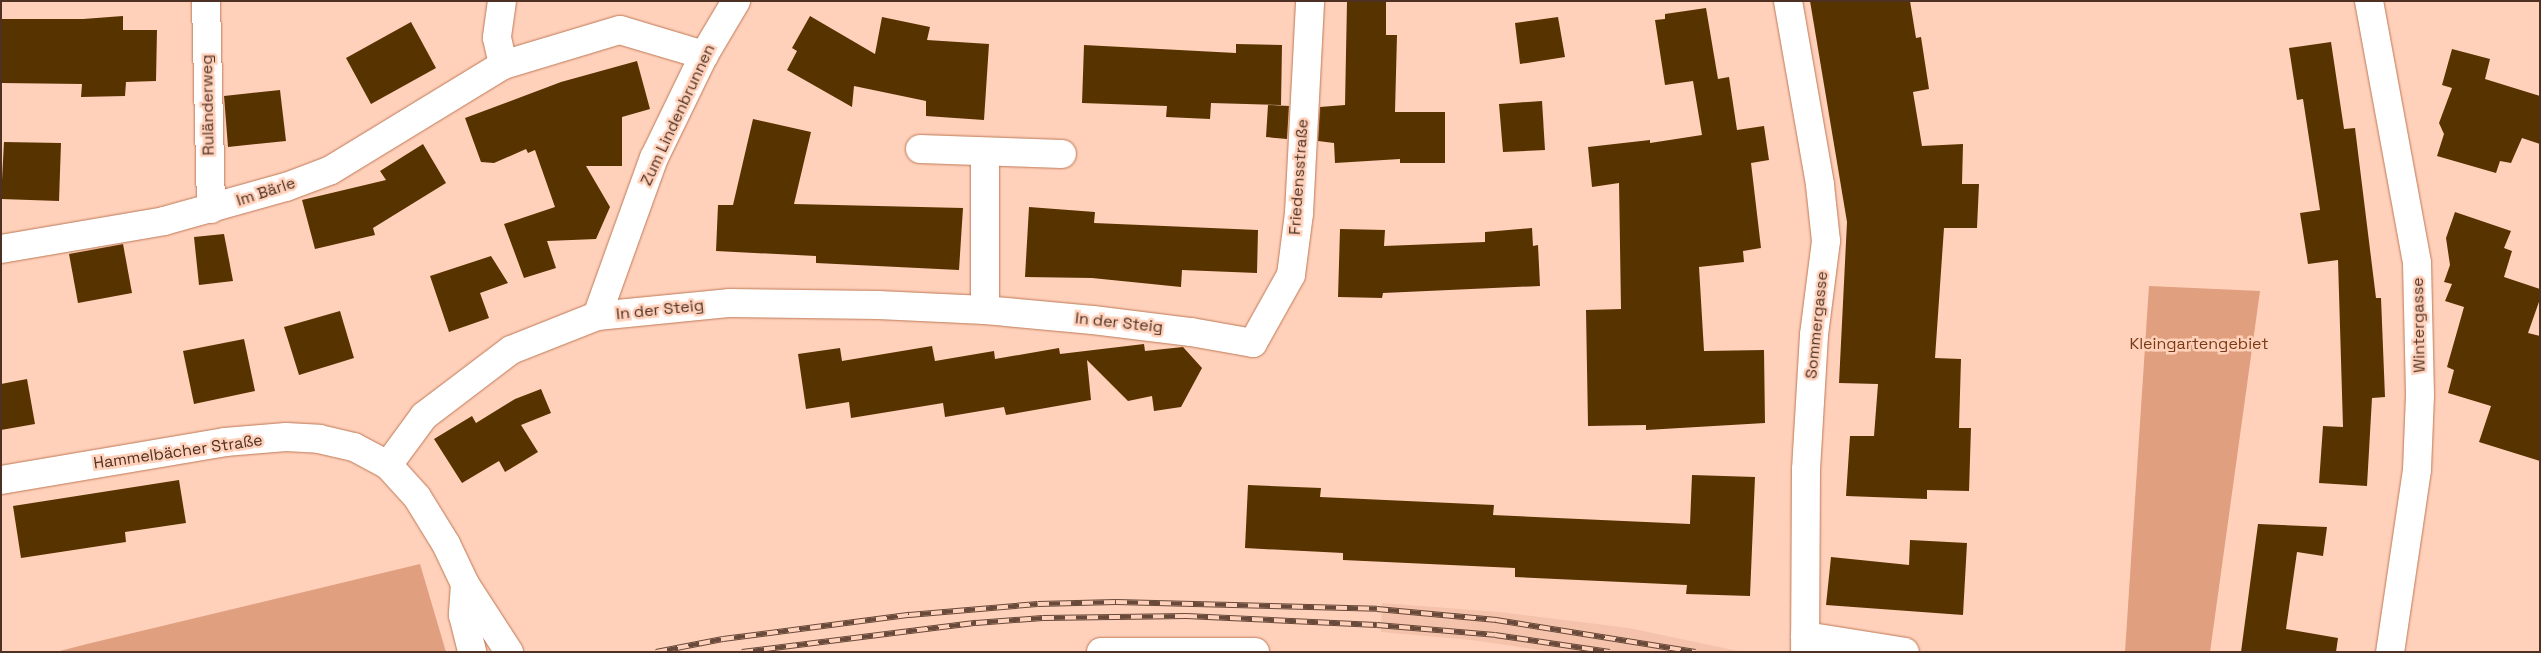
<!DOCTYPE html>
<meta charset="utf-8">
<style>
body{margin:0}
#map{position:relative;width:2541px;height:653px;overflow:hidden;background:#ffd1bb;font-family:"Space Grotesk",sans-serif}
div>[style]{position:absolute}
.built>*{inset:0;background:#f5c3ab}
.green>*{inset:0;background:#e09f7f}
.building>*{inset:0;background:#573300}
.roads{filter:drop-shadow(0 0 1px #be7956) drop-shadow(0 0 1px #be7956)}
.street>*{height:28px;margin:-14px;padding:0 14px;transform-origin:14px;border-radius:14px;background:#fff}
.primary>*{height:28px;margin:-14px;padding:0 14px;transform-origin:14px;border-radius:14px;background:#fff}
.rail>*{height:5.5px;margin-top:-2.75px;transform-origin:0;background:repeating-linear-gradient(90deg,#ffd1bb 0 11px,#694939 0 22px);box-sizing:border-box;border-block:1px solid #694939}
span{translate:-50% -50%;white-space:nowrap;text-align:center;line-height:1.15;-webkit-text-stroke:5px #ffd1bb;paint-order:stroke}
.street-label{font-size:16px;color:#4e3122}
.park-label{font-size:16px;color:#793914}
.frame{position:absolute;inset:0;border:2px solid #4e3122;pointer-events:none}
</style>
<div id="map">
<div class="built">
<div style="clip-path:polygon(1382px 603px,1499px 612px,1629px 628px,1743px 652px,1554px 652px,1471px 640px,1381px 632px)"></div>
</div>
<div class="green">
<div style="clip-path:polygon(2149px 286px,2260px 291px,2210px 652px,2125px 652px)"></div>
<div style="clip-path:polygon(420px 564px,446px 652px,56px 652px,87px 644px)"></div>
</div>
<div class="building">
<div style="clip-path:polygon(1347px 1px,1386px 1px,1386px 35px,1397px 35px,1395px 112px,1445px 112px,1445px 163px,1400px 163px,1400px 159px,1335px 163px,1334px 143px,1318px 141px,1320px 107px,1345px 105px)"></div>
<div style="clip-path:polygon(1810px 1px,1910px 1px,1916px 38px,1921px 37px,1929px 89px,1913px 92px,1922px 146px,1963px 144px,1962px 184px,1979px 184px,1977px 228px,1944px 228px,1935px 358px,1961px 359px,1959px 428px,1971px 428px,1969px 491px,1927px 490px,1927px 499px,1846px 496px,1850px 436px,1874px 436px,1878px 384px,1839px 383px,1847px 222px)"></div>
<div style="clip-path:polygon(1706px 8px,1718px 79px,1729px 77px,1737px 130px,1764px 126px,1769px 160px,1751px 163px,1761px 248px,1743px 251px,1744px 262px,1699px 267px,1704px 351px,1764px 350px,1765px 423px,1646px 430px,1646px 425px,1588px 426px,1586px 310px,1621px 309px,1619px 183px,1592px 187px,1588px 147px,1650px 140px,1650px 143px,1702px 135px,1693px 81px,1665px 85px,1655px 20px,1665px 19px,1665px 14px)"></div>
<div style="clip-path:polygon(123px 16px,123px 30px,157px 30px,156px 81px,126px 82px,125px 96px,81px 97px,82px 84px,1px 83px,1px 19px,83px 19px)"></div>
<div style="clip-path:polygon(810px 16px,875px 54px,882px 17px,930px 27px,927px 40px,989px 44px,984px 120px,926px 116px,926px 101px,854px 86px,852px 107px,787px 70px,797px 51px,792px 48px)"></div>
<div style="clip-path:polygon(1558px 17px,1565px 57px,1520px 64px,1515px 23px)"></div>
<div style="clip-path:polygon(411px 22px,436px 68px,371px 104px,346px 58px)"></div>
<div style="clip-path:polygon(2331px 42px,2344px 129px,2355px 128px,2376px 298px,2381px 298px,2385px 397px,2372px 398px,2367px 486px,2319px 483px,2323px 426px,2343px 427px,2338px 260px,2308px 264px,2300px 213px,2320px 210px,2303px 99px,2297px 100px,2289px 48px)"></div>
<div style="clip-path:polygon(1236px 44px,1282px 45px,1281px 105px,1211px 103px,1210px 119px,1166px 117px,1167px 106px,1082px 103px,1084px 45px,1236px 53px)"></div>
<div style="clip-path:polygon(2452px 49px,2490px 59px,2485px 79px,2540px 96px,2540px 144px,2522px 138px,2511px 163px,2500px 161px,2496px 173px,2437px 156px,2444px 134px,2439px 123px,2452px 88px,2442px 85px)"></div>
<div style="clip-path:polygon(637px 61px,650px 109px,622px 117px,622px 166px,586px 166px,610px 207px,596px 239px,547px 241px,556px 268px,524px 278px,504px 224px,555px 207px,535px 150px,528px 153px,526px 149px,494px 163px,481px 162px,465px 118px,561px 82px)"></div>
<div style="clip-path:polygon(280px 90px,286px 141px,228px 147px,224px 96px)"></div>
<div style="clip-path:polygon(1542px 101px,1545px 150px,1503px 152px,1499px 104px)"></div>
<div style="clip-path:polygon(1268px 105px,1289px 106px,1287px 139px,1266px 137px)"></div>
<div style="clip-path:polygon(753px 119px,811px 132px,794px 204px,963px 208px,959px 270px,816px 263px,816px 256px,716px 251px,718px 205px,733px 205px)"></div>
<div style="clip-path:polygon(4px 142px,61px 143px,59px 201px,1px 199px)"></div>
<div style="clip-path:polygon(423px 144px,446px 183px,373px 228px,375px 235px,315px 249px,302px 200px,386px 180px,380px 171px)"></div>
<div style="clip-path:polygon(1029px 207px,1095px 212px,1094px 223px,1258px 230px,1257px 273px,1182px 270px,1181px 287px,1092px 278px,1025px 277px)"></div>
<div style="clip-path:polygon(2455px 212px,2511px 231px,2504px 248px,2512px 251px,2504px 277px,2540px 289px,2540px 299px,2528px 333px,2540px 336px,2540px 461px,2479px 442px,2491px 406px,2448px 393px,2454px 370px,2447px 367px,2464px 307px,2445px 301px,2452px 284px,2444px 282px,2450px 265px,2446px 238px)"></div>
<div style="clip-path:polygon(1532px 228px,1533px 246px,1538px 245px,1540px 286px,1383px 293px,1382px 298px,1338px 297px,1340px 229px,1385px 230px,1384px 246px,1485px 242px,1485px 232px)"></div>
<div style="clip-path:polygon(224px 234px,233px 281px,199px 285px,194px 237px)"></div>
<div style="clip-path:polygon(123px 244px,132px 293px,78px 303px,69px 254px)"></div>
<div style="clip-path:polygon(491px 256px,508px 283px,480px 293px,489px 318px,449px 332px,430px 276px)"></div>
<div style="clip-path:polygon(340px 311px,354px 358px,299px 375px,284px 327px)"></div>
<div style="clip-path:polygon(244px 339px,255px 391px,194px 404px,183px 351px)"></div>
<div style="clip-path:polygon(1144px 344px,1145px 351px,1183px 347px,1202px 368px,1181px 407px,1154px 411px,1152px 396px,1128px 401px,1087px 360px,1091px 400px,1006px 415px,1004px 407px,945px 417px,943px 403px,851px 418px,849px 402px,806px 409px,798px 354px,840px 348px,842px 361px,932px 346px,935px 361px,994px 351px,995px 359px,1059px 348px,1060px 354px)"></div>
<div style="clip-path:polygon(27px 379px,35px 424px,1px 430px,1px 384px)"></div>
<div style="clip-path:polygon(541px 389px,551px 413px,521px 425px,538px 452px,505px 472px,499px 461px,462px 483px,434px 439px,472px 416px,476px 423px,515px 399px)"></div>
<div style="clip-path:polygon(1692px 475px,1755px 477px,1750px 596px,1686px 594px,1687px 585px,1515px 577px,1515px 568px,1343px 560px,1343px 553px,1245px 548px,1248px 485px,1321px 488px,1320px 497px,1494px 505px,1493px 515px,1690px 524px)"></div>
<div style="clip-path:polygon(179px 480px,186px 523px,125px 532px,126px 542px,21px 558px,13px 506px)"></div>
<div style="clip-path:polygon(2258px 524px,2327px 527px,2323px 556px,2297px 552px,2286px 629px,2338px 638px,2336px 652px,2241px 652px)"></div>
<div style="clip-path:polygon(1910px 540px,1967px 543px,1963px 615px,1826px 605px,1831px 557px,1909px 565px)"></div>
</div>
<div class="roads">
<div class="street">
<div style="left:206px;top:1px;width:208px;rotate:88.6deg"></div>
<div style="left:502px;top:1px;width:37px;rotate:98deg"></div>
<div style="left:497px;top:38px;width:28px;rotate:77deg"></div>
<div style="left:1788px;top:1px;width:187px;rotate:80.1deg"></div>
<div style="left:1820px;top:185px;width:56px;rotate:83.9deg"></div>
<div style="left:1826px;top:241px;width:95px;rotate:97.3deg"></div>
<div style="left:1814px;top:335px;width:135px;rotate:93.4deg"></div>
<div style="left:1806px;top:470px;width:182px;rotate:90.3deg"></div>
<div style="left:2369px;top:1px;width:266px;rotate:79.6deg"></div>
<div style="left:2417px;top:263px;width:132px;rotate:88.7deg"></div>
<div style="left:2420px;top:395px;width:75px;rotate:92.3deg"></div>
<div style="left:2417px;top:470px;width:184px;rotate:98.4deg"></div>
<div style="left:920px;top:149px;width:142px;rotate:2deg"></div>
<div style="left:985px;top:152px;width:158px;rotate:90deg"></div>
<div style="left:1px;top:249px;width:165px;rotate:-9.7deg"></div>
<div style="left:164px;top:221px;width:127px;rotate:-15.6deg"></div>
<div style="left:286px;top:187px;width:48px;rotate:-20.7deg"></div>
<div style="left:331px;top:170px;width:202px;rotate:-31.4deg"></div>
<div style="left:503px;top:65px;width:122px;rotate:-16.7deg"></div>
<div style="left:620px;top:30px;width:88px;rotate:16.6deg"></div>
<div style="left:597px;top:316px;width:168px;rotate:-70.2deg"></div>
<div style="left:654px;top:158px;width:114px;rotate:-64.1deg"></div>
<div style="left:704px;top:55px;width:63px;rotate:-59.3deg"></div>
<div style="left:388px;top:465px;width:61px;rotate:-53.7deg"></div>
<div style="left:424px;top:416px;width:109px;rotate:-37.2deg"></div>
<div style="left:511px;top:350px;width:92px;rotate:-21.6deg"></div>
<div style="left:597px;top:316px;width:134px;rotate:-5.6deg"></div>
<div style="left:730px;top:303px;width:148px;rotate:0.8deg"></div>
<div style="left:878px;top:305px;width:107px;rotate:2.7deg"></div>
<div style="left:985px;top:310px;width:108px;rotate:5.3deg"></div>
<div style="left:1093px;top:320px;width:99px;rotate:7deg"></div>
<div style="left:1191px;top:332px;width:63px;rotate:10.1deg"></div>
<div style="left:1253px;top:343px;width:78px;rotate:-60.8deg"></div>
<div style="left:1291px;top:275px;width:63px;rotate:-82.6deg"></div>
<div style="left:1299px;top:213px;width:212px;rotate:-87deg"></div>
<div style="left:1px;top:480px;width:227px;rotate:-9.6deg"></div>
<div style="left:225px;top:442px;width:61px;rotate:-4.7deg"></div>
<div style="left:286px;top:437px;width:33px;rotate:3deg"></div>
<div style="left:319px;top:439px;width:36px;rotate:13deg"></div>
<div style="left:354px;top:447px;width:38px;rotate:28deg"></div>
<div style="left:388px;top:465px;width:43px;rotate:47.8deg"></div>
<div style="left:417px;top:497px;width:55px;rotate:58.3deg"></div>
<div style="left:446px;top:544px;width:44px;rotate:64.6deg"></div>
<div style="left:465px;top:584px;width:81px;rotate:57.1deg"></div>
<div style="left:465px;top:584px;width:31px;rotate:94deg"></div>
<div style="left:463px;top:615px;width:38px;rotate:76deg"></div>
<div style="left:1805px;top:636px;width:101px;rotate:9.1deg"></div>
</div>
<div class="primary">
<div style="left:1101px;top:652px;width:154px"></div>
</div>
</div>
<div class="rail">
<div style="left:656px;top:652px;width:68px;rotate:-11deg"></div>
<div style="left:723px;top:639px;width:188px;rotate:-7.4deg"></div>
<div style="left:909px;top:615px;width:129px;rotate:-4.9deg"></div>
<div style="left:1038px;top:604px;width:78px;rotate:-1.5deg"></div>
<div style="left:1116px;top:602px;width:261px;rotate:1.5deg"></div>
<div style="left:1377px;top:609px;width:120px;rotate:5.3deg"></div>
<div style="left:1496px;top:620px;width:202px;rotate:9.1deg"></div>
<div style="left:742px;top:652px;width:236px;rotate:-7.1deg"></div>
<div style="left:976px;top:623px;width:67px;rotate:-4.3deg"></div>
<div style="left:1043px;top:618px;width:143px;rotate:-0.8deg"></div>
<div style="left:1186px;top:616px;width:191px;rotate:2.7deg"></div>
<div style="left:1377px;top:625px;width:118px;rotate:4.8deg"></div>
<div style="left:1495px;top:635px;width:116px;rotate:8.4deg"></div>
</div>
<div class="street-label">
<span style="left:208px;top:105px;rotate:-91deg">Ruländerweg</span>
<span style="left:678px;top:115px;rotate:-65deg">Zum Lindenbrunnen</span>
<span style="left:1299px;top:177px;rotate:-86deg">Friedensstraße</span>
<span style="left:266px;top:192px;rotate:-18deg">Im Bärle</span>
<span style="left:660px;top:310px;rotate:-6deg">In der Steig</span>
<span style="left:1119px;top:323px;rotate:6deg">In der Steig</span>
<span style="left:1817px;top:325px;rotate:-84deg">Sommergasse</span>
<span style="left:2419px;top:325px;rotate:-91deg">Wintergasse</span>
<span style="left:178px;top:452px;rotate:-8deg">Hammelbächer Straße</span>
</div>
<div class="park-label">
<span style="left:2199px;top:344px">Kleingartengebiet</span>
</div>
<div class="frame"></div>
</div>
